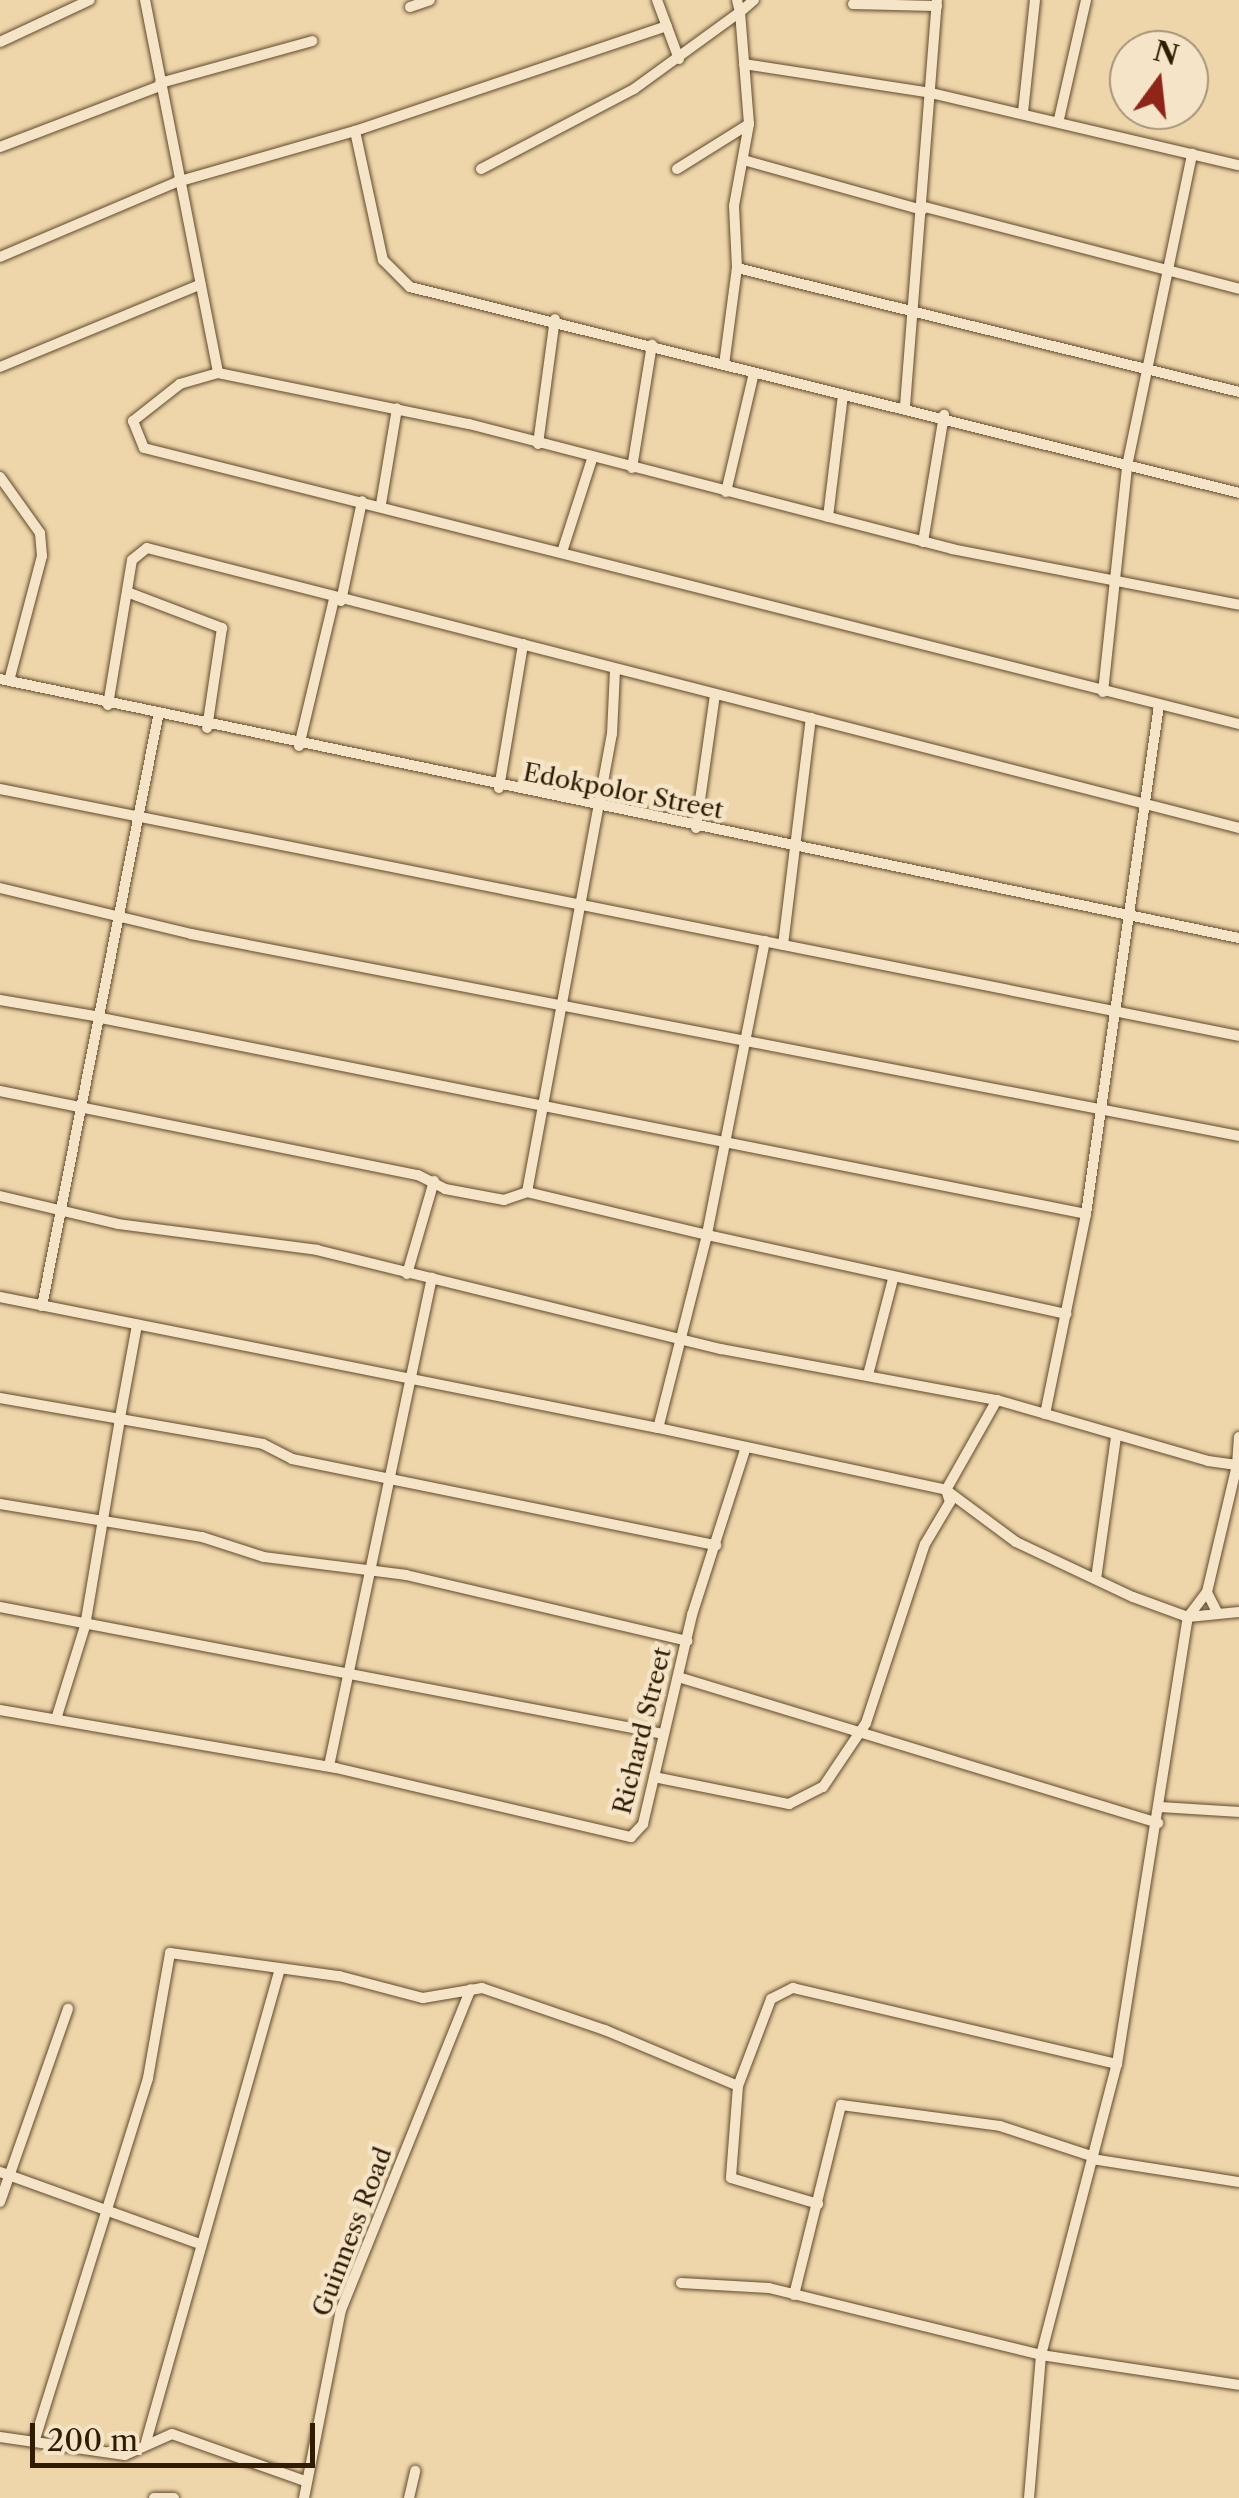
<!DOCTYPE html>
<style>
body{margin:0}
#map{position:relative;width:1239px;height:2498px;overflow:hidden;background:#efd6aa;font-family:"Libre Caslon Text",serif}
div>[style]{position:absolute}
.roads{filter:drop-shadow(0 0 2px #604a2c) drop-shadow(0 0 2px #604a2c)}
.minor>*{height:10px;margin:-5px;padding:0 5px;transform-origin:5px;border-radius:5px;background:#f5e4c8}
span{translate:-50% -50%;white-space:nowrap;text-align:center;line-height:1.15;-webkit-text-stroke:9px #f5e4c8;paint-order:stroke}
.street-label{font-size:25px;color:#301c02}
.north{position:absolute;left:1109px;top:30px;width:100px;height:100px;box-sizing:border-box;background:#f5e4c8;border:2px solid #a69479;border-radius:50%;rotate:15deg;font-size:28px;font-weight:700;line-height:40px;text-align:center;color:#301c02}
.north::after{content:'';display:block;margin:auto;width:35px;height:45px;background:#8f2418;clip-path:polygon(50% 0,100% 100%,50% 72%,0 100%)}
.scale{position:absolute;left:30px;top:2423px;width:285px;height:45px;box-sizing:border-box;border:5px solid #301c02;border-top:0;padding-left:12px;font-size:30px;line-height:35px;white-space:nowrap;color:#301c02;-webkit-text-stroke:8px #f5e4c8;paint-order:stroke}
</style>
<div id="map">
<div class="roads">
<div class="minor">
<div style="left:145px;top:0;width:380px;rotate:78.9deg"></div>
<div style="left:218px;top:373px;width:40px;rotate:164deg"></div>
<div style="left:180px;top:384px;width:60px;rotate:141.8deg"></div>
<div style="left:133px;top:421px;width:29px;rotate:68deg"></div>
<div style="left:144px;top:448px;width:1129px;rotate:14.15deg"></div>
<div style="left:657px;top:0;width:63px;rotate:69.6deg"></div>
<div style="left:754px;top:0;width:18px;rotate:139deg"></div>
<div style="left:740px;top:12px;width:112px;rotate:85.4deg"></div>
<div style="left:749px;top:124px;width:83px;rotate:100.4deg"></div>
<div style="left:734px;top:206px;width:62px;rotate:87.2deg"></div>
<div style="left:737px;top:268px;width:517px;rotate:13.87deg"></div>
<div style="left:853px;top:4px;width:84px;rotate:1.4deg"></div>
<div style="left:410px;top:7px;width:21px;rotate:-19deg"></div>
<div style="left:0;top:42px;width:99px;rotate:-25deg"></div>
<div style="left:744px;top:64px;width:189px;rotate:8.8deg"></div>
<div style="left:931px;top:93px;width:316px;rotate:13.2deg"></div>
<div style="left:160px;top:83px;width:158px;rotate:-15.4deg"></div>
<div style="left:1023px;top:112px;width:113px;rotate:-83.9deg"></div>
<div style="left:1059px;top:119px;width:122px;rotate:-77.2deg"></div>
<div style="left:355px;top:131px;width:329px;rotate:-18.6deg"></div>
<div style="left:0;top:147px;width:171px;rotate:-20.9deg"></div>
<div style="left:747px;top:161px;width:182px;rotate:15.6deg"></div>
<div style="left:481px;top:169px;width:173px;rotate:-27.6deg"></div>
<div style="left:634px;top:89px;width:131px;rotate:-36deg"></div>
<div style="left:740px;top:12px;width:12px;rotate:-104deg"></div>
<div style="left:677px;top:169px;width:85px;rotate:-32deg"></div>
<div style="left:921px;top:206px;width:329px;rotate:14.6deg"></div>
<div style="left:0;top:257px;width:192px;rotate:-23deg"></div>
<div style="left:177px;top:182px;width:185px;rotate:-16deg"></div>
<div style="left:355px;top:131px;width:132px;rotate:77.8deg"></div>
<div style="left:383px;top:260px;width:38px;rotate:45deg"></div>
<div style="left:410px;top:287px;width:854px;rotate:13.95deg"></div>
<div style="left:724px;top:365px;width:98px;rotate:-82.4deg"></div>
<div style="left:0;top:367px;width:217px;rotate:-22.4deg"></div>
<div style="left:218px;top:373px;width:256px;rotate:11.5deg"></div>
<div style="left:469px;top:424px;width:499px;rotate:14.5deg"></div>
<div style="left:952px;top:549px;width:292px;rotate:11deg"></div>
<div style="left:905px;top:406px;width:407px;rotate:-85.5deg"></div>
<div style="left:538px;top:444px;width:126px;rotate:-82.3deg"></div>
<div style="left:632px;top:468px;width:125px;rotate:-80.8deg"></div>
<div style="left:0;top:477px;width:69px;rotate:54.5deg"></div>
<div style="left:40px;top:533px;width:23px;rotate:85deg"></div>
<div style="left:42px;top:556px;width:129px;rotate:104.8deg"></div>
<div style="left:726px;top:492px;width:122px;rotate:-76.8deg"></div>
<div style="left:381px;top:504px;width:97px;rotate:-80.5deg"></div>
<div style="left:828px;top:517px;width:123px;rotate:-83deg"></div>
<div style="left:923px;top:542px;width:129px;rotate:-80.6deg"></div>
<div style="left:562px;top:552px;width:98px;rotate:-72.1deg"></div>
<div style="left:127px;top:592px;width:102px;rotate:20.8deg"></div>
<div style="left:222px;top:628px;width:101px;rotate:98.5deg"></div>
<div style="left:341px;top:601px;width:102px;rotate:-78.1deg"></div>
<div style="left:0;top:679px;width:1266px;rotate:11.81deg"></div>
<div style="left:1103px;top:692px;width:227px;rotate:-83.9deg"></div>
<div style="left:1127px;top:466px;width:319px;rotate:-78.2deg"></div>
<div style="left:108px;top:705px;width:147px;rotate:-80.6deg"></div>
<div style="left:132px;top:560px;width:19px;rotate:-39deg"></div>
<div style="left:147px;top:548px;width:1127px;rotate:14.38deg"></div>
<div style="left:299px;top:746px;width:151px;rotate:-76.6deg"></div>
<div style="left:499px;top:788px;width:146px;rotate:-80.5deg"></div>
<div style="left:0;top:789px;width:1263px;rotate:11.27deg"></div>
<div style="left:696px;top:828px;width:134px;rotate:-81.9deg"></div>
<div style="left:0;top:888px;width:196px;rotate:13.5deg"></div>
<div style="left:191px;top:934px;width:1067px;rotate:10.91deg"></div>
<div style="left:765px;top:941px;width:300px;rotate:101.2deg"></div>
<div style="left:707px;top:1235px;width:368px;rotate:12.4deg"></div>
<div style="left:783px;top:945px;width:229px;rotate:-83deg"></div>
<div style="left:0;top:1000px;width:102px;rotate:9.6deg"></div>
<div style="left:101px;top:1018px;width:1004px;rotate:11.25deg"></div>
<div style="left:1086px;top:1214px;width:514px;rotate:-81.84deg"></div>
<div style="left:0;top:1091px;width:426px;rotate:11.4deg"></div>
<div style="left:418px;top:1175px;width:30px;rotate:27deg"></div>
<div style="left:445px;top:1189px;width:60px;rotate:10.6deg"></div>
<div style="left:504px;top:1200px;width:24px;rotate:-19deg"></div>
<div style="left:527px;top:1192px;width:185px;rotate:13.4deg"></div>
<div style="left:707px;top:1235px;width:199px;rotate:104.2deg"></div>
<div style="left:658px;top:1428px;width:671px;rotate:-168.74deg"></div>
<div style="left:527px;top:1192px;width:466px;rotate:-79.5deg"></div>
<div style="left:612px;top:734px;width:64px;rotate:-87.3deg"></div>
<div style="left:0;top:1196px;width:121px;rotate:13.3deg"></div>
<div style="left:118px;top:1224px;width:201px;rotate:7.4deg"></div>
<div style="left:317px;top:1250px;width:416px;rotate:13.8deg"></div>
<div style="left:721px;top:1349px;width:281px;rotate:10.5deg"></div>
<div style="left:997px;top:1400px;width:220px;rotate:16.1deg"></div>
<div style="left:1208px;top:1461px;width:29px;rotate:8deg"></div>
<div style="left:1237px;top:1465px;width:28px;rotate:-86deg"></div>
<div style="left:407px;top:1274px;width:97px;rotate:-73.8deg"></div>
<div style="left:42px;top:1306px;width:600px;rotate:-78.86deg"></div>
<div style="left:868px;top:1375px;width:99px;rotate:-75.4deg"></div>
<div style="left:0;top:1398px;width:267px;rotate:9.9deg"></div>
<div style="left:263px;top:1444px;width:33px;rotate:27deg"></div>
<div style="left:292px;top:1459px;width:433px;rotate:11.5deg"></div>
<div style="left:1045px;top:1414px;width:204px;rotate:-78.4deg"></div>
<div style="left:119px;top:1423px;width:100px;rotate:-79.6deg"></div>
<div style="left:658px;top:1428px;width:295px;rotate:12.1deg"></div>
<div style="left:946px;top:1490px;width:87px;rotate:36.6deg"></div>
<div style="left:1016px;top:1542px;width:129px;rotate:25.2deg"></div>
<div style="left:1133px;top:1597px;width:59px;rotate:20deg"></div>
<div style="left:1188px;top:1617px;width:51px;rotate:-5.6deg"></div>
<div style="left:0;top:1504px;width:205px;rotate:9.3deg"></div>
<div style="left:202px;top:1537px;width:65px;rotate:17.9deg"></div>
<div style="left:264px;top:1557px;width:143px;rotate:7.2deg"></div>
<div style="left:406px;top:1575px;width:289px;rotate:13.2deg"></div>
<div style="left:1096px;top:1579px;width:144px;rotate:-82deg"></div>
<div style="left:0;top:1607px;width:675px;rotate:10.84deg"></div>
<div style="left:1217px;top:1612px;width:22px;rotate:-117deg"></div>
<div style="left:1207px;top:1592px;width:130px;rotate:-76.7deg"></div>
<div style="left:678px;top:1677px;width:502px;rotate:16.92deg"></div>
<div style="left:0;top:1710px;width:341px;rotate:9.8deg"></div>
<div style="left:336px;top:1768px;width:303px;rotate:13.2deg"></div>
<div style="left:631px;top:1837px;width:18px;rotate:-47deg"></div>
<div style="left:643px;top:1824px;width:215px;rotate:-76.8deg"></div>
<div style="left:692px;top:1615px;width:173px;rotate:-72.2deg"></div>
<div style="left:57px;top:1716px;width:94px;rotate:-72.7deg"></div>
<div style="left:85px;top:1626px;width:204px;rotate:-80.4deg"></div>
<div style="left:329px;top:1766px;width:499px;rotate:-78.1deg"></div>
<div style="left:654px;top:1777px;width:138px;rotate:11.3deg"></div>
<div style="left:789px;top:1804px;width:38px;rotate:-27deg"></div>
<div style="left:823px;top:1787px;width:77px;rotate:-56.1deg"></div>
<div style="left:866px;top:1723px;width:188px;rotate:-71.8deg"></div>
<div style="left:925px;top:1544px;width:49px;rotate:-59.2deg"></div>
<div style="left:950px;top:1502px;width:13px;rotate:-108deg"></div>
<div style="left:946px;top:1490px;width:103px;rotate:-60.5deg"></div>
<div style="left:1161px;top:1807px;width:78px;rotate:3.7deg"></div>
<div style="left:738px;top:2086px;width:93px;rotate:-69.2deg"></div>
<div style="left:771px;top:1999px;width:25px;rotate:-27deg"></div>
<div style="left:793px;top:1988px;width:333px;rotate:13.2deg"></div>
<div style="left:1092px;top:2159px;width:149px;rotate:8.9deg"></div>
<div style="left:0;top:2172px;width:209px;rotate:19.8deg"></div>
<div style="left:0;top:2202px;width:205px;rotate:-70.6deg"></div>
<div style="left:681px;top:2283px;width:88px;rotate:3.3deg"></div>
<div style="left:769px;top:2288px;width:280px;rotate:13.8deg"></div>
<div style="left:1041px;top:2355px;width:200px;rotate:8.6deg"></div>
<div style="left:794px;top:2295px;width:196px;rotate:-76.1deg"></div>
<div style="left:841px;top:2105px;width:160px;rotate:7.5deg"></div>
<div style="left:1000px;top:2126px;width:96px;rotate:18.2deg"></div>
<div style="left:0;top:2437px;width:126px;rotate:8.2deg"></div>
<div style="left:125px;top:2455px;width:51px;rotate:-24.1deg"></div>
<div style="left:172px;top:2434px;width:138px;rotate:19.5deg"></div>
<div style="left:35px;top:2439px;width:378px;rotate:-72.6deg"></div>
<div style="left:148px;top:2078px;width:127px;rotate:-80deg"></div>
<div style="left:170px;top:1953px;width:171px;rotate:7.8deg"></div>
<div style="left:339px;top:1976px;width:87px;rotate:14.7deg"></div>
<div style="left:423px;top:1998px;width:60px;rotate:-9.6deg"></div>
<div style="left:482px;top:1988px;width:130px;rotate:18.9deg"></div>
<div style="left:605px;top:2030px;width:144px;rotate:22.8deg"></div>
<div style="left:738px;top:2086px;width:92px;rotate:94.4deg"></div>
<div style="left:731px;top:2178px;width:91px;rotate:16.6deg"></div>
<div style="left:146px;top:2442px;width:492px;rotate:-74.2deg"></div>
<div style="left:154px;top:2498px;width:20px"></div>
<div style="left:304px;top:2498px;width:192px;rotate:-78.9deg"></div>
<div style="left:341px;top:2310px;width:346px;rotate:-68deg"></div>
<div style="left:409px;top:2498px;width:28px;rotate:-77deg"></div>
<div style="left:1029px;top:2498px;width:144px;rotate:-85.2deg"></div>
<div style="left:1041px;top:2355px;width:301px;rotate:-75.4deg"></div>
<div style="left:1117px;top:2064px;width:453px;rotate:-81deg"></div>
<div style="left:1188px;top:1617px;width:31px;rotate:-53deg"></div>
</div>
</div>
<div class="street-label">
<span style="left:623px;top:792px;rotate:11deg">Edokpolor Street</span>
<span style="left:643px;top:1731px;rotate:-76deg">Richard Street</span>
<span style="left:353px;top:2232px;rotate:-69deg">Guinness Road</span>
</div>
<div class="north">N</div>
<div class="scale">200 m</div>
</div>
